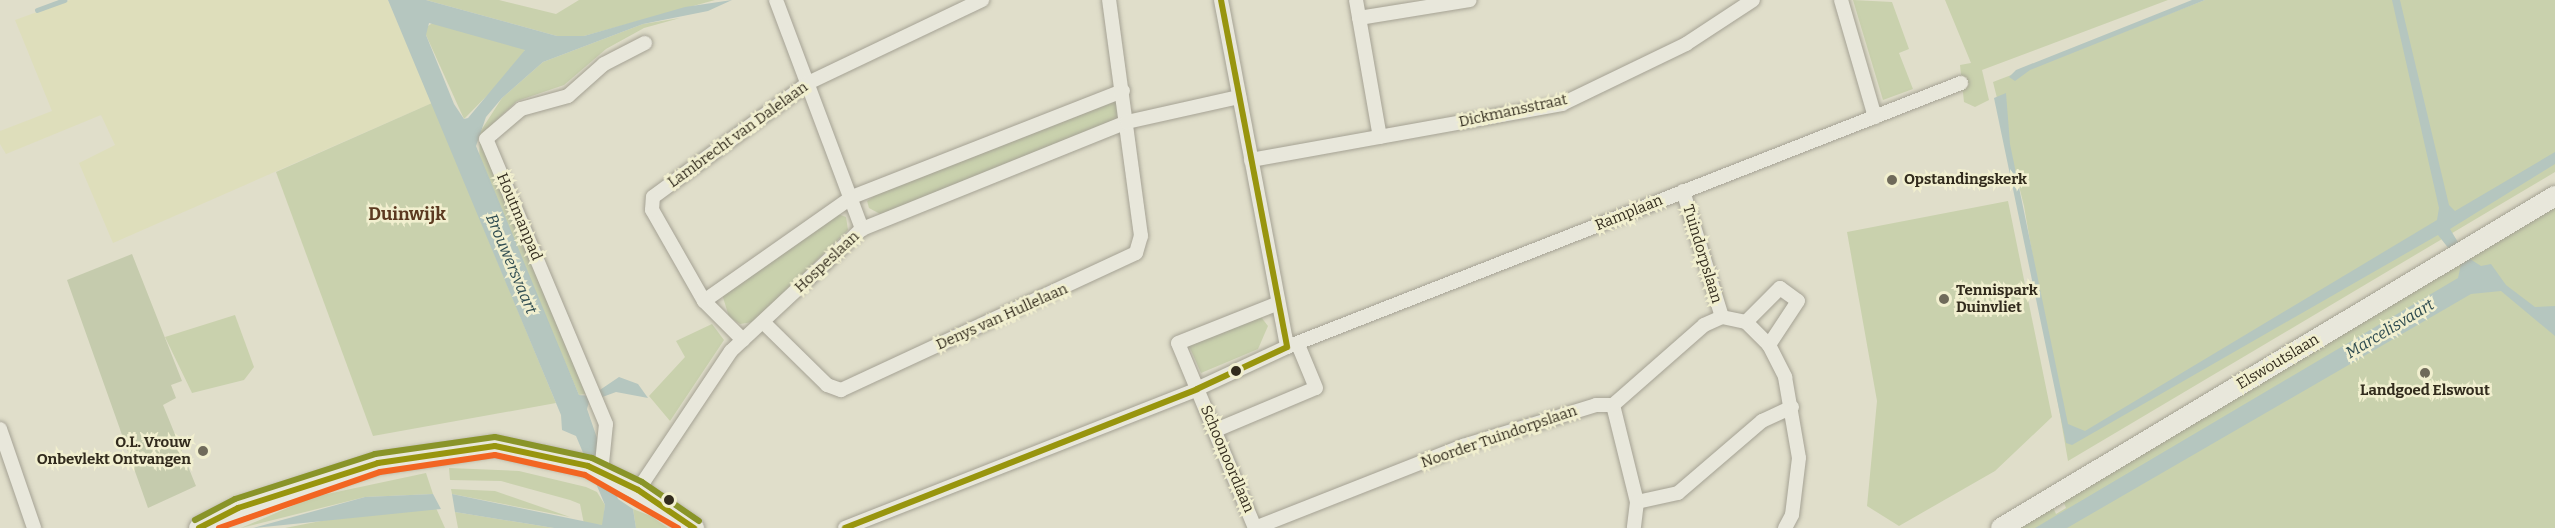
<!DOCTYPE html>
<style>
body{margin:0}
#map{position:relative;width:2555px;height:528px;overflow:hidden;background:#e0deca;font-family:Bitter,serif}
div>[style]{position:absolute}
.farmland>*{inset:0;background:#dedebb}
.green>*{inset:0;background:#c9d1ad}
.cemetery>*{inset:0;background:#c5cbad}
.water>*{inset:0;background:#b5c6bf}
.stream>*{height:4.5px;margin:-2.25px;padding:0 2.25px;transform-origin:2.25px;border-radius:2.25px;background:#b5c6bf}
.roads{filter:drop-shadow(0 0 2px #a5a294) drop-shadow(0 0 2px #a5a294)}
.street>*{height:14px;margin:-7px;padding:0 7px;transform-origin:7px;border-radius:7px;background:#e8e7db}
.secondary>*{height:20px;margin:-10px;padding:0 10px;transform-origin:10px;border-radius:10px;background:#e8e7db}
.bus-1>*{height:6px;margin:-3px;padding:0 3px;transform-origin:3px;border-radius:3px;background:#98950e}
.bus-2>*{height:6px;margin:-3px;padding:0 3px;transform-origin:3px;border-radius:3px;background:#f26522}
.bus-3>*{height:6px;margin:-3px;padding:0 3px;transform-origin:3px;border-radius:3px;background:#899429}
.dots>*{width:16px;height:16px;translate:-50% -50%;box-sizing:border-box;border:3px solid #f1efcf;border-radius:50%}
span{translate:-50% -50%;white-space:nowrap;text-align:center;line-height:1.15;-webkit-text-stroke:5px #f1efcf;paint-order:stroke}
.street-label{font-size:15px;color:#322b1d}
.poi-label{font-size:15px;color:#322b1d;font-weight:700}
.left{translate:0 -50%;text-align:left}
.right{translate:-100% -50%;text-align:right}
.water-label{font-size:16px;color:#2e4b50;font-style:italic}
.quarter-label{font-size:18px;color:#5b3920;font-weight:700}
</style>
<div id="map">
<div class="farmland">
<div style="clip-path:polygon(70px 0,388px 0,432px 103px,113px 243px,79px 163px,115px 145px,101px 115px,6px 154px,0 144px,0 131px,52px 111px,15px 20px)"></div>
</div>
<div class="green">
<div style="clip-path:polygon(426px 0,499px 0,556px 14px,579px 0,715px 0,584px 36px,557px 36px)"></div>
<div style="clip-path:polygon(1853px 0,1892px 2px,1909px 49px,1899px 53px,1913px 89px,1883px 100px)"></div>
<div style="clip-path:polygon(1945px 0,2168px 0,1982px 70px,1989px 100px,1975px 107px,1964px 102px,1960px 65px,1971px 63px)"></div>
<div style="clip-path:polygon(2205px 0,2555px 0,2555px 172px,2068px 461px,2024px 206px,1993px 82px)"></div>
<div style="clip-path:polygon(680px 18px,644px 28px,606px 49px,564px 85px,517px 101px,486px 130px,590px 393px,579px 395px,479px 162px,480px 132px,502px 98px,543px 62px,643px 24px)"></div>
<div style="clip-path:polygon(434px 22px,525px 49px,523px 59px,464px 119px,426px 35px,425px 28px)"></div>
<div style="clip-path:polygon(1116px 101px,1119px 118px,882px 215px,869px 208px,867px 201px,877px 194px)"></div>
<div style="clip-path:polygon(432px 103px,556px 403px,373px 436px,276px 172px)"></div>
<div style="clip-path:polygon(2008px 201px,2052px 417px,1995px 471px,1899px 526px,1867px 506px,1877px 401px,1847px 232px)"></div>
<div style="clip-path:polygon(2555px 206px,2555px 528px,2012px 528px,2052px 505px,2056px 514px,2066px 508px,2062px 498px)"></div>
<div style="clip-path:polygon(838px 214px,846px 217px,848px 230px,753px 322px,740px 324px,729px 317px,722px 294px)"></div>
<div style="clip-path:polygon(235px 315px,254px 367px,244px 380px,192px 393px,165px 337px)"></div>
<div style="clip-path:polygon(1261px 317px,1268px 326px,1258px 349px,1201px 373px,1189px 346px)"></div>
<div style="clip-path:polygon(712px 324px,724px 340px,670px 421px,649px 396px,685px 357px,676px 341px)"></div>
<div style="clip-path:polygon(449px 468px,519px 471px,586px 487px,597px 492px,605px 505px,603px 525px,584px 524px,580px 504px,570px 500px,501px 481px,450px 480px)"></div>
<div style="clip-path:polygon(426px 473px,433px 494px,365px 497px,241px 528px,313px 497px)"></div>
<div style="clip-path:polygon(451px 489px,495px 491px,570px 517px,452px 494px)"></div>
<div style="clip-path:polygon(436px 508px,445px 528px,285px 528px,336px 518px)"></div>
<div style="clip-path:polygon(633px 509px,651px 516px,668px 528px,636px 528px)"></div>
<div style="clip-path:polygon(455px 512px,554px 528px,458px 528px)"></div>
</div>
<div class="cemetery">
<div style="clip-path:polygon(132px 254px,182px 381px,171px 385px,176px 398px,163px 405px,196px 486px,148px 508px,67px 280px)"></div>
</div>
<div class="water">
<div style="clip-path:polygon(evenodd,388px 0,426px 0,557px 36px,584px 36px,685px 7px,732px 0,708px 11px,643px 24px,543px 62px,502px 98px,486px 117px,476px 146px,579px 395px,591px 396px,619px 377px,638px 384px,648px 398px,616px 392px,589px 402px,587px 409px,618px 499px,633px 509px,636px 528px,554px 528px,455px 512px,452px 494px,602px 525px,605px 505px,576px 436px,562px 430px,561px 415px,388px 0,429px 23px,525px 50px,468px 118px,464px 119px,454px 104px,426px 35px,429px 23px)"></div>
<div style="clip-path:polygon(2192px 0,2205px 0,2030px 70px,2015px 81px,2009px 77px,2016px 70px)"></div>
<div style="clip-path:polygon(2392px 0,2400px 0,2449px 205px,2455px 211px,2555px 152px,2555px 164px,2450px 229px,2467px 257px,2481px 266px,2491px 264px,2506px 285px,2535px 307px,2555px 306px,2555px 336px,2501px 291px,2471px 294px,2067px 528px,2035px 528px,2458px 278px,2461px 264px,2438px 235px,2072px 445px,2066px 443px,1994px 98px,2006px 93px,2010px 144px,2068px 424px,2085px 431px,2437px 220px,2439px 208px)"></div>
<div style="clip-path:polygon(433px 494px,441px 509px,253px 528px,365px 497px)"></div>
</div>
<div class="stream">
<div style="left:37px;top:10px;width:29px;rotate:-20deg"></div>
</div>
<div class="roads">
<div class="street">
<div style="left:776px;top:0;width:245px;rotate:69.4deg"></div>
<div style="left:1221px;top:0;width:353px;rotate:79.2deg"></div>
<div style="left:1356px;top:0;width:139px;rotate:80.1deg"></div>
<div style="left:1841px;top:0;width:122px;rotate:73.8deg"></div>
<div style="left:1359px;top:18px;width:112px;rotate:-9.2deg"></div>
<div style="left:1251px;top:160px;width:316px;rotate:-10.2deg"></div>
<div style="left:1562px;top:104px;width:138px;rotate:-25.8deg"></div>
<div style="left:1686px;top:44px;width:80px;rotate:-33.3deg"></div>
<div style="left:1683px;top:191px;width:132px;rotate:72.8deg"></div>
<div style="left:704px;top:301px;width:181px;rotate:-35.1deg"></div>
<div style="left:852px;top:197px;width:291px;rotate:-21.4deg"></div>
<div style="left:1722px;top:317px;width:25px;rotate:12deg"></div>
<div style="left:1746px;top:322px;width:33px;rotate:45deg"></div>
<div style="left:1769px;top:345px;width:36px;rotate:63deg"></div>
<div style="left:1785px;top:377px;width:82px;rotate:80.2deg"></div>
<div style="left:1799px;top:458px;width:57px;rotate:97deg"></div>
<div style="left:1792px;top:515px;width:15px;rotate:118deg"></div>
<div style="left:763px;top:322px;width:90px;rotate:44.5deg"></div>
<div style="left:827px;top:385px;width:15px;rotate:20deg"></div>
<div style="left:841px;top:390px;width:325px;rotate:-24.9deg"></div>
<div style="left:1136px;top:253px;width:18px;rotate:-74deg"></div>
<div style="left:1141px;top:236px;width:238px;rotate:-97.7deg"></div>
<div style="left:1746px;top:322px;width:48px;rotate:-45deg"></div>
<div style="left:1780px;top:288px;width:22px;rotate:36deg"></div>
<div style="left:1798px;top:301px;width:53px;rotate:123.4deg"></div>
<div style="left:743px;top:340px;width:55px;rotate:-135deg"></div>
<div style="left:704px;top:301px;width:105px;rotate:-119.7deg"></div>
<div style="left:652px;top:210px;width:13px;rotate:-86deg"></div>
<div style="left:653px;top:197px;width:192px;rotate:-36.3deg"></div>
<div style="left:808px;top:83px;width:193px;rotate:-25.5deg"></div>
<div style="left:1613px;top:405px;width:100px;rotate:76.1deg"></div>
<div style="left:1637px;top:502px;width:26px;rotate:97deg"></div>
<div style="left:0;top:429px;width:105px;rotate:71deg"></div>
<div style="left:1216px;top:430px;width:108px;rotate:-22.8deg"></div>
<div style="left:1316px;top:388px;width:44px;rotate:-112.5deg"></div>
<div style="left:601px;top:473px;width:49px;rotate:-84.2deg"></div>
<div style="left:606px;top:424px;width:309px;rotate:-112.8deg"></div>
<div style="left:486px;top:139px;width:46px;rotate:-40.6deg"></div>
<div style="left:521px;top:109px;width:49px;rotate:-15.5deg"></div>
<div style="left:568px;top:96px;width:48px;rotate:-41.6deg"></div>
<div style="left:604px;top:64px;width:46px;rotate:-27.1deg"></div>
<div style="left:638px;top:490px;width:167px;rotate:-56.2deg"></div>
<div style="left:731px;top:351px;width:179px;rotate:-43deg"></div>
<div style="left:862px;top:229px;width:286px;rotate:-22deg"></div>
<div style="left:1127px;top:122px;width:115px;rotate:-12.6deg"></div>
<div style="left:1637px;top:502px;width:42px;rotate:-12.4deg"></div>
<div style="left:1678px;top:493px;width:111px;rotate:-40.6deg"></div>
<div style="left:1762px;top:421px;width:33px;rotate:-25deg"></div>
<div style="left:845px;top:528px;width:378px;rotate:-21.5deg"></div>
<div style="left:1197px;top:389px;width:99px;rotate:-25deg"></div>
<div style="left:1287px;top:347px;width:724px;rotate:-21.39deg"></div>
<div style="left:1255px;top:528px;width:224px;rotate:-21.5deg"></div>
<div style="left:1463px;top:446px;width:139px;rotate:-17.1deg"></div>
<div style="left:1596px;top:405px;width:17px"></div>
<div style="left:1613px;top:405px;width:121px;rotate:-41.3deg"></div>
<div style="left:1704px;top:325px;width:20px;rotate:-24deg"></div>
<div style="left:1255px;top:528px;width:200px;rotate:-112.6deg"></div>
<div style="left:1178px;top:343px;width:105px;rotate:-21.7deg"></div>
</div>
<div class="secondary">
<div style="left:199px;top:528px;width:44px;rotate:-27.1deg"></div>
<div style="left:238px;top:508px;width:147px;rotate:-17.8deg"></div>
<div style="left:378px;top:463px;width:118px;rotate:-8.3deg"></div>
<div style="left:495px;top:446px;width:95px;rotate:12.1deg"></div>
<div style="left:588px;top:466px;width:55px;rotate:25.6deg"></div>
<div style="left:638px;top:490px;width:68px;rotate:34.2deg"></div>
<div style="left:2001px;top:528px;width:646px;rotate:-30.93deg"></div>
</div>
</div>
<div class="bus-1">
<div style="left:1221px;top:0;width:353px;rotate:79.2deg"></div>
<div style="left:199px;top:528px;width:44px;rotate:-27.1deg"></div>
<div style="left:238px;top:508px;width:147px;rotate:-17.8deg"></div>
<div style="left:378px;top:463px;width:118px;rotate:-8.3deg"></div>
<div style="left:495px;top:446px;width:95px;rotate:12.1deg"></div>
<div style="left:588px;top:466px;width:55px;rotate:25.6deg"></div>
<div style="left:638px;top:490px;width:68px;rotate:34.2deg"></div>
<div style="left:845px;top:528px;width:378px;rotate:-21.5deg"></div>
<div style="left:1197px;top:389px;width:99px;rotate:-25deg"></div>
</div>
<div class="bus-2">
<div style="left:219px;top:528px;width:170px;rotate:-19.2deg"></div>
<div style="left:380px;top:472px;width:116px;rotate:-8.4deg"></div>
<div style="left:495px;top:455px;width:92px;rotate:12.5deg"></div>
<div style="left:585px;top:475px;width:107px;rotate:29.7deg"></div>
</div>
<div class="bus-3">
<div style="left:195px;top:520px;width:45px;rotate:-27.7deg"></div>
<div style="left:235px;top:499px;width:147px;rotate:-17.8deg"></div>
<div style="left:375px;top:454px;width:121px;rotate:-8.1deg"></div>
<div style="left:495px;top:437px;width:99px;rotate:12.2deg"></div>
<div style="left:592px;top:458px;width:55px;rotate:25.6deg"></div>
<div style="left:642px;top:482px;width:69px;rotate:34.4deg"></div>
</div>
<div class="dots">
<div style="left:1892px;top:180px;background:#6f6a5a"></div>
<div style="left:1944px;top:299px;background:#6f6a5a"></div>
<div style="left:1236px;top:371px;background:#322b1d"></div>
<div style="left:2425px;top:373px;background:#6f6a5a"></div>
<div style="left:203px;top:451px;background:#6f6a5a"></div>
<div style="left:669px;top:500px;background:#322b1d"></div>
</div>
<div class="street-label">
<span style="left:1513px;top:111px;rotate:-12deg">Dickmansstraat</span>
<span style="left:738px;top:135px;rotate:-36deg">Lambrecht van Dalelaan</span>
<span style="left:1629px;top:213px;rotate:-22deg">Ramplaan</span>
<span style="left:519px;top:217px;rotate:67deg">Houtmanpad</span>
<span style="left:1702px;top:254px;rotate:73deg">Tuindorpslaan</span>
<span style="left:827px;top:262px;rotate:-43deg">Hospeslaan</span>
<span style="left:1002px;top:317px;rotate:-24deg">Denys van Hullelaan</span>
<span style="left:2278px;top:362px;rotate:-31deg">Elswoutslaan</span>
<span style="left:1499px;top:437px;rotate:-19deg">Noorder Tuindorpslaan</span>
<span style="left:1227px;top:459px;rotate:67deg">Schoonoordlaan</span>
</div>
<div class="poi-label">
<span class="left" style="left:1904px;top:180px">Opstandingskerk</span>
<span class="left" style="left:1956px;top:299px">Tennispark<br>Duinvliet</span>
<span style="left:2425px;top:391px">Landgoed Elswout</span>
<span class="right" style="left:191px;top:451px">O.L. Vrouw<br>Onbevlekt Ontvangen</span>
</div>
<div class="water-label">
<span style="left:511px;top:264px;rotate:67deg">Brouwersvaart</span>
<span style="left:2390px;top:329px;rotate:-31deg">Marcelisvaart</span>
</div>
<div class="quarter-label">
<span style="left:407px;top:214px">Duinwijk</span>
</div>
</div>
